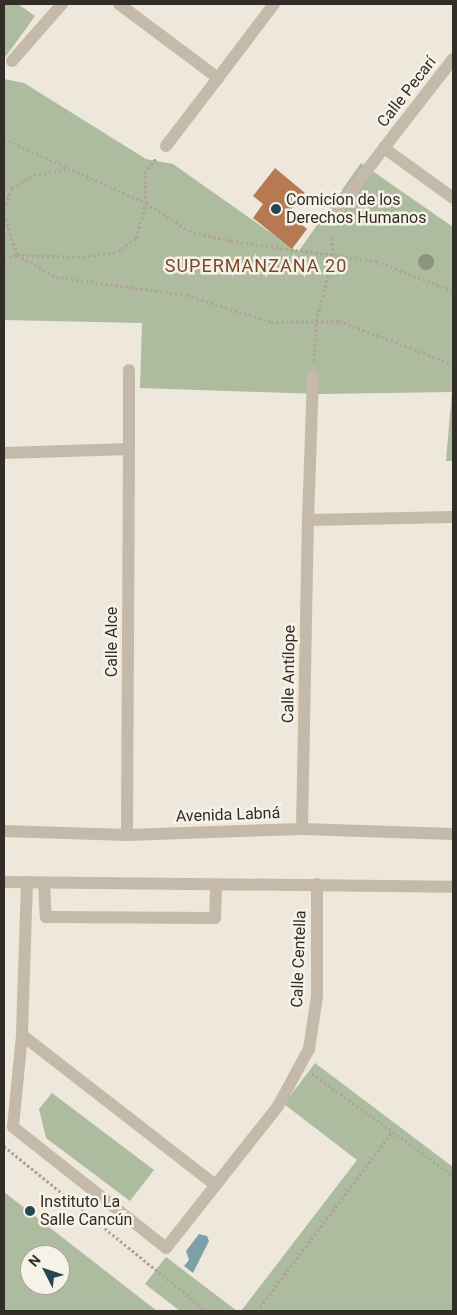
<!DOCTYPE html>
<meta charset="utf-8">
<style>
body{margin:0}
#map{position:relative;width:457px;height:1315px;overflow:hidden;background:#eee8dc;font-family:Roboto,sans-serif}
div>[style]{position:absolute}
.green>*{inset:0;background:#adbb9e}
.water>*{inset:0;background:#7ea0a8}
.building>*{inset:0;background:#b67952}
.path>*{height:3px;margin-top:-1.5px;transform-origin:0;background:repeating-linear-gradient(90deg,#b0a494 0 2.5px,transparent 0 5px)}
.minor>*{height:12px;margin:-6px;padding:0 6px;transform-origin:6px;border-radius:6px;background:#c5baa9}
.tertiary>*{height:12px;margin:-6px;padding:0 6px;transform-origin:6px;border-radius:6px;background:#c5baa9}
.trees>*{width:16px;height:16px;margin:-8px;border-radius:50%;background:#8d937d}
.dots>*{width:14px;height:14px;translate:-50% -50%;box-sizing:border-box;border:2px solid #f7f2e7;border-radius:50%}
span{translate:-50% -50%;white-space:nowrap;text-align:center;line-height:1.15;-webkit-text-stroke:5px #f7f2e7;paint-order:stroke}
.street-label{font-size:16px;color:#332d28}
.poi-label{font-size:16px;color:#332d28}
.left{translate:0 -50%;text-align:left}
.neighbourhood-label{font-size:18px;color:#78492b;letter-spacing:1px}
.frame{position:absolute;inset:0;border:5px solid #332d28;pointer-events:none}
.north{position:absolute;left:20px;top:1245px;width:50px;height:50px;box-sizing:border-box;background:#f7f2e7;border:1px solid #a9a39b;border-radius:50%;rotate:311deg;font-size:14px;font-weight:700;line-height:20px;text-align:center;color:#332d28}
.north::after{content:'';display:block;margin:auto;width:18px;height:22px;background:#23464f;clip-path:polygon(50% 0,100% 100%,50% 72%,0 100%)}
</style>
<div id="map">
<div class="green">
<div style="clip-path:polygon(4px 4px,18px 4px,35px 16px,4px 59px)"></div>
<div style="clip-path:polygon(4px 79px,24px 83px,146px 159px,173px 164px,298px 252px,361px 163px,453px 227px,453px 461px,446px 461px,452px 392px,319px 394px,140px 388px,142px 323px,4px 320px)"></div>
<div style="clip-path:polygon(315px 1063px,453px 1167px,453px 1311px,241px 1311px,357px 1160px,284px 1104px)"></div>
<div style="clip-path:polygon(52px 1093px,154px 1170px,130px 1201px,46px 1138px,39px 1109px)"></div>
<div style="clip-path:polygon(evenodd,4px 1192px,157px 1311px,4px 1311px,4px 1192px,30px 1255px,60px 1255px,60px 1285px,30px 1285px,30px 1255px)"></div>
<div style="clip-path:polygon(166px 1257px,237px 1311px,180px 1311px,145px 1284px)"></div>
</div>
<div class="water">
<div style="clip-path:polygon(199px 1234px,207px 1236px,209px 1241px,193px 1273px,184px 1266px,189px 1260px,186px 1251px)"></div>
</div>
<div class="building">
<div style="clip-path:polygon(275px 168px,305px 193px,288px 213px,307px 229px,292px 249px,253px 218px,263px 204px,253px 196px)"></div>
</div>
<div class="path">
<div style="left:4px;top:139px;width:156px;rotate:24.3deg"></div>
<div style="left:146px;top:203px;width:51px;rotate:33.1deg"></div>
<div style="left:189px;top:231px;width:43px;rotate:13.4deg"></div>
<div style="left:231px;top:241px;width:146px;rotate:7.9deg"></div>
<div style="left:376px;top:261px;width:83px;rotate:21.3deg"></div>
<div style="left:4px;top:209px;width:22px;rotate:-69deg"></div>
<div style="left:12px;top:188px;width:26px;rotate:-31deg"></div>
<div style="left:34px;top:175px;width:35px;rotate:-10deg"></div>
<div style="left:4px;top:214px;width:43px;rotate:72.4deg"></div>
<div style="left:17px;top:255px;width:45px;rotate:29.4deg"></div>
<div style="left:56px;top:277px;width:132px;rotate:7.8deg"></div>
<div style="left:187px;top:295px;width:88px;rotate:17.8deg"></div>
<div style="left:271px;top:322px;width:68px;rotate:-0.8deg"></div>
<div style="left:339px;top:321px;width:122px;rotate:20.7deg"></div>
<div style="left:4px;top:259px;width:14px;rotate:-17deg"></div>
<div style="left:17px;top:255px;width:61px;rotate:1.9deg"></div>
<div style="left:78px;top:257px;width:40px;rotate:-7.1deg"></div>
<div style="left:118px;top:252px;width:23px;rotate:-38deg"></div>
<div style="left:136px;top:238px;width:36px;rotate:-74deg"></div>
<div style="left:146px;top:203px;width:30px;rotate:-92deg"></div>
<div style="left:145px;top:173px;width:20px;rotate:-53deg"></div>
<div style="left:314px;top:361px;width:40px;rotate:-87.1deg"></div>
<div style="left:316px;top:321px;width:68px;rotate:-74.7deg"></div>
<div style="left:334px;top:255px;width:20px;rotate:-99deg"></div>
<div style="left:312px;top:1073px;width:175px;rotate:36.1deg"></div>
<div style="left:4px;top:1146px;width:261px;rotate:39.2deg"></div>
<div style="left:257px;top:1311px;width:224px;rotate:-53deg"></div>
</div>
<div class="minor">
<div style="left:119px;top:4px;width:124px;rotate:36.8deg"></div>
<div style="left:218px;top:78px;width:93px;rotate:-52.9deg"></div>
<div style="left:453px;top:59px;width:113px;rotate:127.8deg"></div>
<div style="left:384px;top:148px;width:85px;rotate:35.9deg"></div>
<div style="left:12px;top:61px;width:76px;rotate:-48.7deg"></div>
<div style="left:166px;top:146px;width:86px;rotate:-52.6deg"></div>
<div style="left:329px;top:220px;width:91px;rotate:-52.6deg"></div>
<div style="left:129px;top:449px;width:79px;rotate:-90deg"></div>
<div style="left:4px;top:453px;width:125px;rotate:-1.8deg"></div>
<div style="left:129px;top:449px;width:386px;rotate:90.3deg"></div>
<div style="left:308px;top:520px;width:144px;rotate:-88deg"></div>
<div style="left:302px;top:829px;width:309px;rotate:-88.9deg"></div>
<div style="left:308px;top:520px;width:145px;rotate:-1.2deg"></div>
<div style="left:27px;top:882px;width:153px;rotate:91.9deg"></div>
<div style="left:22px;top:1035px;width:92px;rotate:95.6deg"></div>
<div style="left:13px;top:1127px;width:195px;rotate:38.3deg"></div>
<div style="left:166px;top:1248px;width:181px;rotate:-51.7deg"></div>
<div style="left:278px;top:1106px;width:65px;rotate:-61.5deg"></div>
<div style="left:309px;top:1049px;width:54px;rotate:-81.4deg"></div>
<div style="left:317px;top:996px;width:112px;rotate:-90deg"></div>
<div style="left:44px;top:883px;width:34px;rotate:87deg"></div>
<div style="left:46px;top:917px;width:169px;rotate:0.3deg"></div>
<div style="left:215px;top:918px;width:34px;rotate:-88deg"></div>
<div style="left:22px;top:1035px;width:243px;rotate:37.8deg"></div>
</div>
<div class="tertiary">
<div style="left:4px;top:831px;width:123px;rotate:1.9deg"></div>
<div style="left:127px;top:835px;width:175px;rotate:-2deg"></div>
<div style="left:302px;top:829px;width:151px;rotate:1.9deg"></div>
<div style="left:4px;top:882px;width:449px;rotate:0.6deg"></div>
</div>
<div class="trees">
<div style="left:426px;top:262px"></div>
</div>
<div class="dots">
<div style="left:276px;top:209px;background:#23464f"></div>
<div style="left:30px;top:1211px;background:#23464f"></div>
</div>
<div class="street-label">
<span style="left:407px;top:92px;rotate:-52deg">Calle Pecarí</span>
<span style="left:112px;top:642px;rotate:-90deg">Calle Alce</span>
<span style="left:289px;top:674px;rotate:-89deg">Calle Antílope</span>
<span style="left:228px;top:815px;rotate:-2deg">Avenida Labná</span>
<span style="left:299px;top:959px;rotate:-88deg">Calle Centella</span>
</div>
<div class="poi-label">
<span class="left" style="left:286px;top:209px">Comicíon de los<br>Derechos Humanos</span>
<span class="left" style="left:40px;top:1211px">Instituto La<br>Salle Cancún</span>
</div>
<div class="neighbourhood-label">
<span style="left:256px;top:266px">SUPERMANZANA 20</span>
</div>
<div class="frame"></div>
<div class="north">N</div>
</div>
